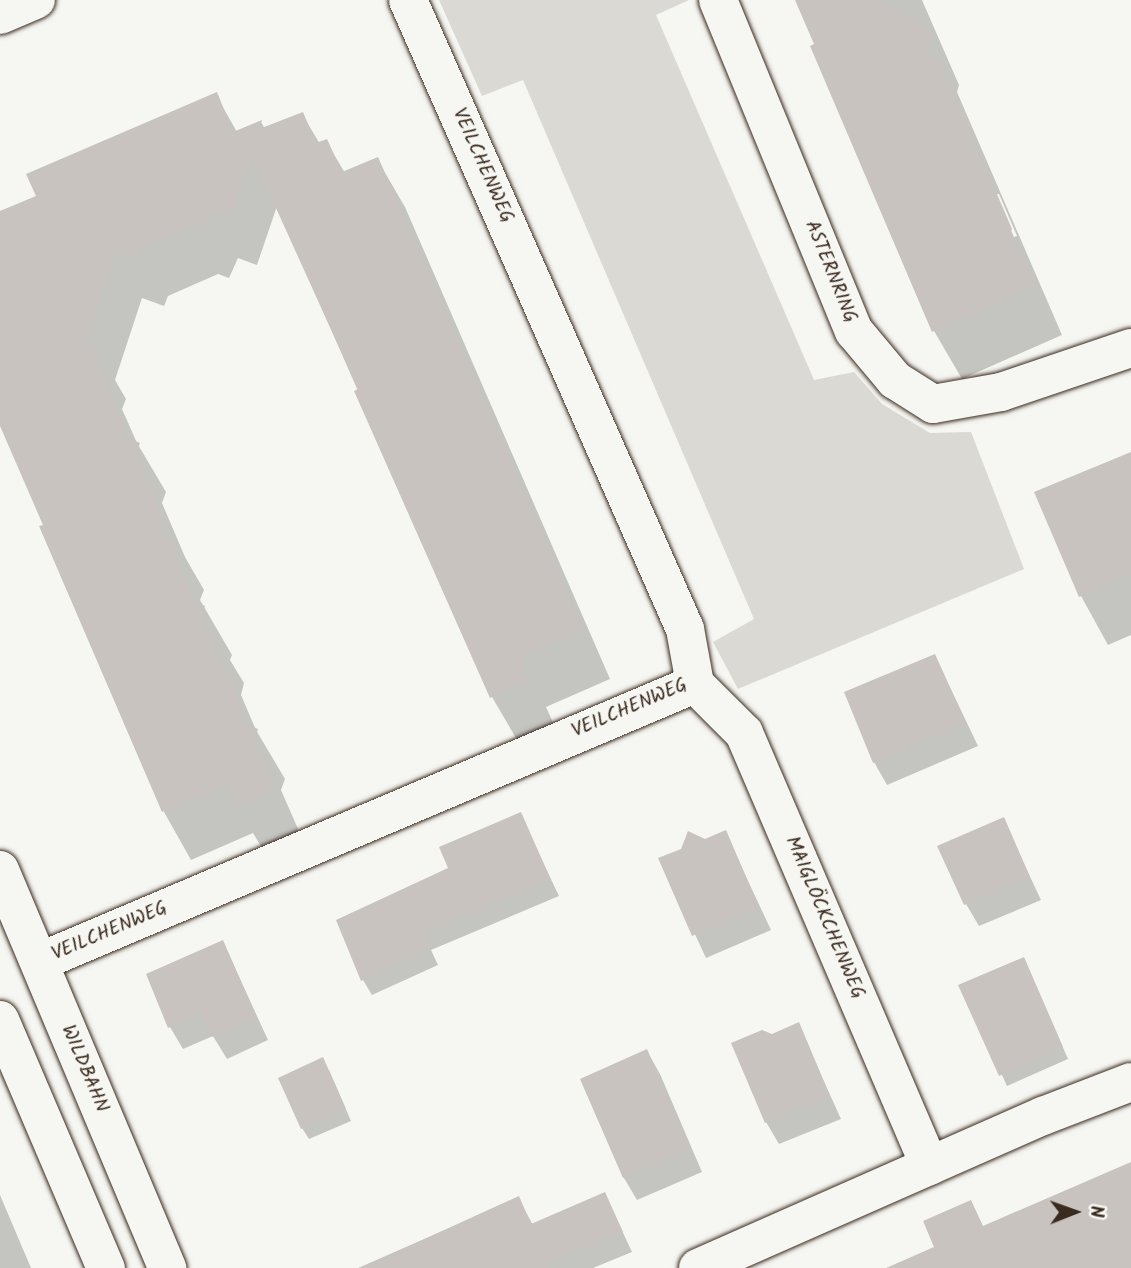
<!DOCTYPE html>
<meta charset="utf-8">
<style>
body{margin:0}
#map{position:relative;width:1131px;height:1268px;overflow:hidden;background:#f6f6f2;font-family:Kalam,sans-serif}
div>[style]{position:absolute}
.green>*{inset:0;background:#dad9d3}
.shadow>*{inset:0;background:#0003}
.building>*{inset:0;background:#c8c3be}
.roads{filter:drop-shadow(0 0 2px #3b2a1e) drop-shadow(0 0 2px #3b2a1e)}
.minor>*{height:38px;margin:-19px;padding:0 19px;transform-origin:19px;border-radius:19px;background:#f6f6f2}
span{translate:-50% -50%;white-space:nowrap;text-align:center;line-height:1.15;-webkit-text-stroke:7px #f6f6f2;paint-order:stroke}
.street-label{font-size:19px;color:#3b2a1e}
.north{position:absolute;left:1040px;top:1177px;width:70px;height:70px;-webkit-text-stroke:5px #f6f6f2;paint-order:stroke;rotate:89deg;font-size:19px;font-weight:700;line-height:28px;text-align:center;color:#3b2a1e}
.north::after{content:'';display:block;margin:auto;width:24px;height:32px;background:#3b2a1e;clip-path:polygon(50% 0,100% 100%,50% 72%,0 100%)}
</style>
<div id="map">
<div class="green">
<div style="clip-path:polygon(439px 0,689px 0,656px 15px,814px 380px,854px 372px,882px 404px,930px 433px,971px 432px,1024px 569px,738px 689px,713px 642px,754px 619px,523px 80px,482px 96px)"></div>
</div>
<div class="shadow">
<div style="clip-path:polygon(evenodd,797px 0,922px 0,959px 85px,957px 92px,1062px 335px,962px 379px,934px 331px,797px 0,995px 194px,999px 194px,1017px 236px,1014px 237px,995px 194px)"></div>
<div style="clip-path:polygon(216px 95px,237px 132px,261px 122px,265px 129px,302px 114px,320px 144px,326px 141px,345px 173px,377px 159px,405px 207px,610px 679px,546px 707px,556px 729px,520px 745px,492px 697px,277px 206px,257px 265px,238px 258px,229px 278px,218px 274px,168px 296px,164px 306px,142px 298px,115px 380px,126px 399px,122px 409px,137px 443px,166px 492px,162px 503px,185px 557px,204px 590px,200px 600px,232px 655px,230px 660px,244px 683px,241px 695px,256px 730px,285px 779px,281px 790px,302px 838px,265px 853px,253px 833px,191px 860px,164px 812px,42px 527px,45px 525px,0 421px,0 213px,38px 197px)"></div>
<div style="clip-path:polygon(1131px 454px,1131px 635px,1108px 645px,1081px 596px,1037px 493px)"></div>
<div style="clip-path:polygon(935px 656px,978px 746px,887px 785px,874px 762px)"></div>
<div style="clip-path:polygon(520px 814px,559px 896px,431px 950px,438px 965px,372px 995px,363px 980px,451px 869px)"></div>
<div style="clip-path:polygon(1003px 819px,1041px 900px,979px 926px,966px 904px)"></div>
<div style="clip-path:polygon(725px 832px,771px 930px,706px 958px,660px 859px)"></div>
<div style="clip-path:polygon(223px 942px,268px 1040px,227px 1059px,213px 1036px,183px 1049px,170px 1027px)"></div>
<div style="clip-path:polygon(1024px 959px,1068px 1059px,1007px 1086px,961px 985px)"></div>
<div style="clip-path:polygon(798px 1024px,841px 1119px,779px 1144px,766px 1122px,772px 1036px)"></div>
<div style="clip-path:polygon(647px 1051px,660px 1074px,702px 1172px,637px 1200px,624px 1178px,582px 1080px)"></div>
<div style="clip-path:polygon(329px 1070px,351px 1121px,309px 1139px,302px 1128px)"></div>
<div style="clip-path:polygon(605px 1194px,632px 1252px,593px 1268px,358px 1268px,518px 1198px,533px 1225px)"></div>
<div style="clip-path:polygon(0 1195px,31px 1268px,0 1268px)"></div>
</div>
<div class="building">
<div style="clip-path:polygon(795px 0,880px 0,934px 32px,926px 52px,938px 57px,971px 133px,967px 145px,978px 150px,1012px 229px,1008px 240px,1019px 246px,1036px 286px,932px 332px,810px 46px,814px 44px)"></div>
<div style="clip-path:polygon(217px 92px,233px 132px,262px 120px,259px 129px,303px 112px,316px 143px,327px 139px,342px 172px,378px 157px,584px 630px,520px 658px,529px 681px,490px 698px,354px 391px,358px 389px,251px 153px,230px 218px,211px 211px,201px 231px,190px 227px,141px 248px,137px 259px,115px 251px,85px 342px,100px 349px,96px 360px,124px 425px,120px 434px,140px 443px,136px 453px,163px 519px,159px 531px,177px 541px,173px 551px,195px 601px,205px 606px,198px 626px,217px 634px,214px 645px,243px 711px,239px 721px,258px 729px,255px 740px,276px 790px,236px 806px,226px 785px,162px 812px,39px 526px,43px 525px,0 426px,0 211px,36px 196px,26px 174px)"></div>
<div style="clip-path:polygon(1131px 452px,1131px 575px,1079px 597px,1034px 492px)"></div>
<div style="clip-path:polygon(935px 654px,966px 723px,873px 763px,844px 692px)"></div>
<div style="clip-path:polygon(521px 812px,551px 880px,423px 934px,430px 949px,361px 981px,336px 920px,448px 868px,439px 847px)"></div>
<div style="clip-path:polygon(1004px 817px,1030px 877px,964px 905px,937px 846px)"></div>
<div style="clip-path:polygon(726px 830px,759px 907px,692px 936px,658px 858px,681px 849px,688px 831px,705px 839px)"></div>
<div style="clip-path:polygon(223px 940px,257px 1018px,212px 1037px,202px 1013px,168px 1028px,146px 974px)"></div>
<div style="clip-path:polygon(1024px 957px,1063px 1047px,999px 1076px,958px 985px)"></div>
<div style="clip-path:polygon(799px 1022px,830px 1096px,765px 1123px,731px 1043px,762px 1030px,772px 1034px)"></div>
<div style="clip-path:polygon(647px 1049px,690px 1149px,623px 1178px,580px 1079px)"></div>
<div style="clip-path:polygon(323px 1057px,346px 1109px,301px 1129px,278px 1078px)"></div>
<div style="clip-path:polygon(1131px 1162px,1131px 1268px,886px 1268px,934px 1247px,923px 1221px,971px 1200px,983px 1226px)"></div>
<div style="clip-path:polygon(605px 1192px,623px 1232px,547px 1263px,549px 1268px,361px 1268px,519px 1196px,531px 1224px)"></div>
</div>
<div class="roads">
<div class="minor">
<div style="left:718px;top:0;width:358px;rotate:67.7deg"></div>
<div style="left:854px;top:331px;width:64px;rotate:50.1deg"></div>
<div style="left:895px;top:380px;width:45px;rotate:32.3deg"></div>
<div style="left:933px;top:404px;width:69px;rotate:-10deg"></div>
<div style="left:1001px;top:392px;width:137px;rotate:-18.7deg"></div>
<div style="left:0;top:15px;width:39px;rotate:-23deg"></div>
<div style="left:695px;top:684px;width:69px;rotate:45deg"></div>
<div style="left:744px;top:733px;width:471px;rotate:66.8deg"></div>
<div style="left:0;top:870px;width:432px;rotate:67.2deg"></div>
<div style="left:39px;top:962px;width:712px;rotate:-22.97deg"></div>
<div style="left:695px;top:684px;width:56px;rotate:-100.3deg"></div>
<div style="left:685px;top:629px;width:687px;rotate:-113.77deg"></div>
<div style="left:0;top:1020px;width:270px;rotate:66.9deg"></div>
<div style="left:698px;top:1268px;width:377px;rotate:-23.8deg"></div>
<div style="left:1043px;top:1116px;width:94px;rotate:-21.1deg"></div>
</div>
</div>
<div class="street-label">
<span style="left:482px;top:166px;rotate:66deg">VEILCHENWEG</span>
<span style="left:830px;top:272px;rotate:68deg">ASTERNRING</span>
<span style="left:630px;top:709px;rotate:-23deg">VEILCHENWEG</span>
<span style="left:824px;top:918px;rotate:67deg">MAIGLÖCKCHENWEG</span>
<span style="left:110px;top:932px;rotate:-23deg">VEILCHENWEG</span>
<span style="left:84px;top:1069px;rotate:67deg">WILDBAHN</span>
</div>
<div class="north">N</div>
</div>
